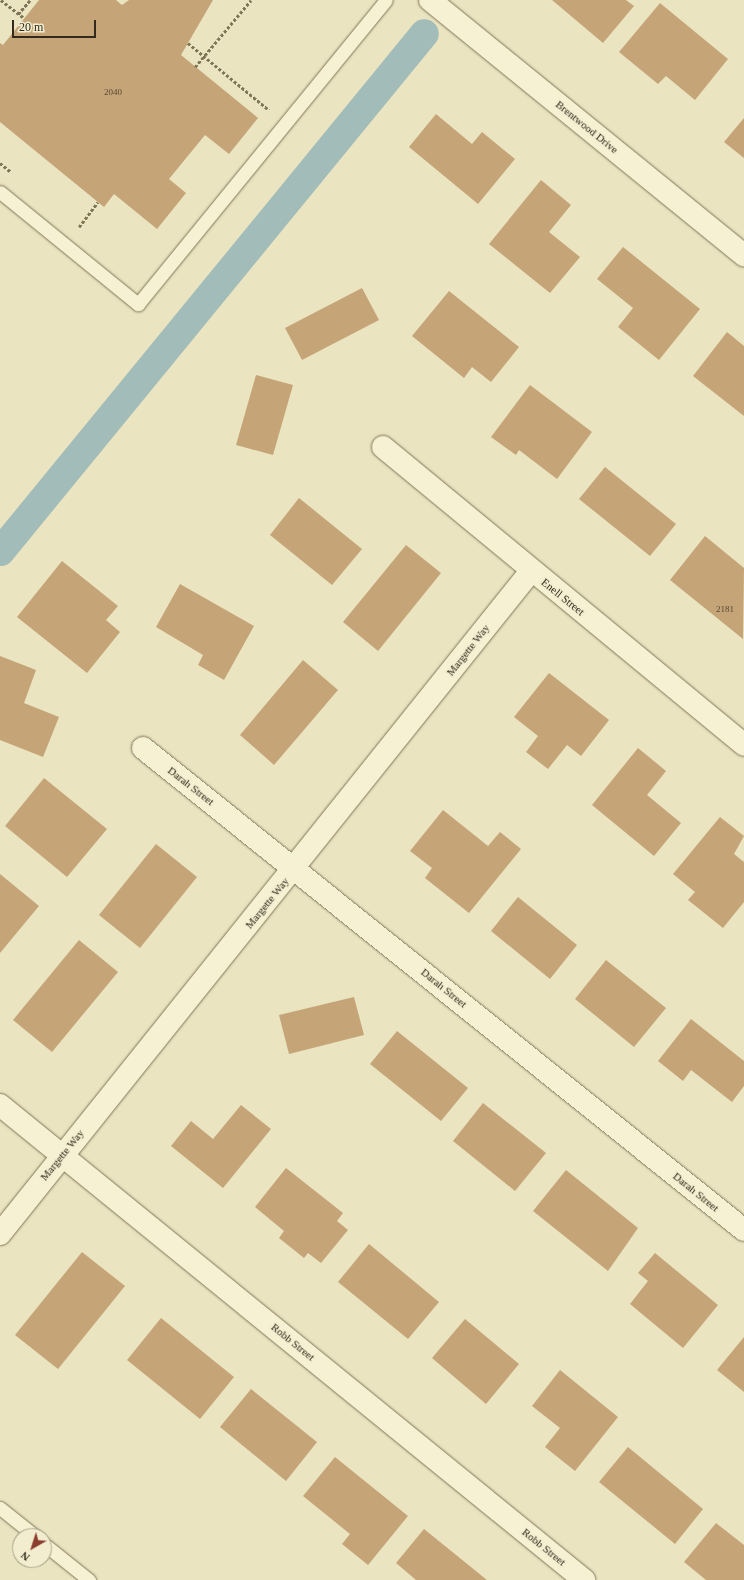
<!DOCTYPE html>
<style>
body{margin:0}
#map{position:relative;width:744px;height:1580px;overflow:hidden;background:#eae4c0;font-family:Georgia,serif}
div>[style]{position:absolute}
.canal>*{height:29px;margin:-14.5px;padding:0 14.5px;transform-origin:14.5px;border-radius:14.5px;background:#a2bcb9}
.building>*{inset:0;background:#c5a578}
.path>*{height:2.5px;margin-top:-1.25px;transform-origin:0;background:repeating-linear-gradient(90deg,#817559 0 3px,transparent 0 5px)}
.roads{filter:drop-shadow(0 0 1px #817559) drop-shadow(0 0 1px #817559)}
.service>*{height:13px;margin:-6.5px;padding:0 6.5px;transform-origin:6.5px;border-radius:6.5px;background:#f5f1d2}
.minor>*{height:22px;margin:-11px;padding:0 11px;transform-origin:11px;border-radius:11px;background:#f5f1d2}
span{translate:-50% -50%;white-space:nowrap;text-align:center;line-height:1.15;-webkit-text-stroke:3px #f2edcf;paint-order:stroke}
.number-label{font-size:9px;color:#574934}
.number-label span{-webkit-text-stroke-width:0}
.street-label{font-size:11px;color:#322a1d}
.north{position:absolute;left:12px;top:1528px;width:40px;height:40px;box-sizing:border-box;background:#f2edcf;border:1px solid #a59f88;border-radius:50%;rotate:219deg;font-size:11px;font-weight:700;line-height:16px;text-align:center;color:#322a1d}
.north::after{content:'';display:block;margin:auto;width:14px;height:18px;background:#8b3d2e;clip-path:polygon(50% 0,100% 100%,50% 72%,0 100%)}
.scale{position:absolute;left:12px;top:20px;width:84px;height:18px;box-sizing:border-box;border:2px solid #322a1d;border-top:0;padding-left:5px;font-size:12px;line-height:14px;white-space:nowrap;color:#322a1d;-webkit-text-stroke:3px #f2edcf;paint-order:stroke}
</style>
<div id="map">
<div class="canal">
<div style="left:0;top:551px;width:669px;rotate:-50.7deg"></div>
</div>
<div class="building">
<div style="clip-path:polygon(39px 0,116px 0,122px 5px,129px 0,213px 0,181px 55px,258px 118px,229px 154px,205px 135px,169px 179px,186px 193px,157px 229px,114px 194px,104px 207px,0 122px,0 43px,3px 45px)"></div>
<div style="clip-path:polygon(552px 0,626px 0,634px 6px,603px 43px)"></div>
<div style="clip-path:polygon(660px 3px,728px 59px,695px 100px,666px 76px,658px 84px,619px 52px)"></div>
<div style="clip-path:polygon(436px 114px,472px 144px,482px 132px,515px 159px,478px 204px,409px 147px)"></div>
<div style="clip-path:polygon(744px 118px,744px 158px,724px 142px)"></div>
<div style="clip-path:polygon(541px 180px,571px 205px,549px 232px,580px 257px,550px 293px,489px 244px)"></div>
<div style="clip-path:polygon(623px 247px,700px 309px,659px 360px,618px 327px,633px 308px,597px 279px)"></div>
<div style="clip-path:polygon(362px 288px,379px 320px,302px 360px,285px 328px)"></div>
<div style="clip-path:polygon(449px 291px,519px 347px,491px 382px,472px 367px,464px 378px,412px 336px)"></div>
<div style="clip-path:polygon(727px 332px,744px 346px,744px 416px,693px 376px)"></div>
<div style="clip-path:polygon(256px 375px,293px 385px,273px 455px,236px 445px)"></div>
<div style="clip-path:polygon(530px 385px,592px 432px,557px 479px,519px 450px,516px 455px,491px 437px)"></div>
<div style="clip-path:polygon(605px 467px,676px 524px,650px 556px,579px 499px)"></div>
<div style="clip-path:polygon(299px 498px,362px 549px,332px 585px,270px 535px)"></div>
<div style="clip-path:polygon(705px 536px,744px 568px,743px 639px,670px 580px)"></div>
<div style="clip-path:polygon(406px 545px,441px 573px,378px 651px,343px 622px)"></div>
<div style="clip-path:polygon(62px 561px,118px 606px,106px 620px,120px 632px,87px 673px,17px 617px)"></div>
<div style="clip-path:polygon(180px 584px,254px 626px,224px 680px,198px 665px,203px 655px,156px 627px)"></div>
<div style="clip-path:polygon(0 656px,36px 670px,24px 703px,59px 717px,43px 757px,0 740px)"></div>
<div style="clip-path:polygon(303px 660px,338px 690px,274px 765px,240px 735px)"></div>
<div style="clip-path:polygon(549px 673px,609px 720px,581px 756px,567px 745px,548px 769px,526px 752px,538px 736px,514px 717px)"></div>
<div style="clip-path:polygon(638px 748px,666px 771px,647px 795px,681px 823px,654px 856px,592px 805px)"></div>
<div style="clip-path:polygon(44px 778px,107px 829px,67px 877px,5px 826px)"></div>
<div style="clip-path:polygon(443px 810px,488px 846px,500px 832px,521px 849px,469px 913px,425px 878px,432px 868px,410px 851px)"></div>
<div style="clip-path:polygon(720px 817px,744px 836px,734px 854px,744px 862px,744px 902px,723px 928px,688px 900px,695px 892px,673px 874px)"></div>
<div style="clip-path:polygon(156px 844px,197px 877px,140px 948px,99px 915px)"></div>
<div style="clip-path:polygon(0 874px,39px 906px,0 953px)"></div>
<div style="clip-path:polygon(518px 897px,577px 945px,550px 979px,491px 931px)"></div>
<div style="clip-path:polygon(79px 940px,118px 972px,52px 1052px,13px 1020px)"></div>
<div style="clip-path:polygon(606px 960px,666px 1008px,634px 1047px,575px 999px)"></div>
<div style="clip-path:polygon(354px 997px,364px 1035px,289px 1054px,279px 1015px)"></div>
<div style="clip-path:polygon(691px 1019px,744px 1061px,744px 1086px,732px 1102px,691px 1070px,683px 1081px,658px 1061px)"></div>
<div style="clip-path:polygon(397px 1031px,468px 1088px,441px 1121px,370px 1064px)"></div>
<div style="clip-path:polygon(483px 1103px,546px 1153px,515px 1191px,453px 1141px)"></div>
<div style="clip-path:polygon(241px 1105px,271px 1129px,223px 1188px,171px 1146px,191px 1121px,213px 1139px)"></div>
<div style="clip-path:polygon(286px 1168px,343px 1213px,337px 1221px,348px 1230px,321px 1263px,308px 1253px,304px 1258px,279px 1238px,284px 1231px,255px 1207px)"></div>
<div style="clip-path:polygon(566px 1170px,638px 1228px,608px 1271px,533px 1211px)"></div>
<div style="clip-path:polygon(369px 1244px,439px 1302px,408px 1339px,338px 1282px)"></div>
<div style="clip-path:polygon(82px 1252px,125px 1286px,58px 1369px,15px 1335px)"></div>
<div style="clip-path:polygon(655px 1253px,718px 1305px,683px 1348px,630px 1304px,648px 1281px,638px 1273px)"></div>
<div style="clip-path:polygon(161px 1318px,234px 1377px,200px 1419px,127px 1360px)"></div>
<div style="clip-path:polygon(465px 1319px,519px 1364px,486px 1404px,432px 1358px)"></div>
<div style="clip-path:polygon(744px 1337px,744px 1392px,717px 1370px)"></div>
<div style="clip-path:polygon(560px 1370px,618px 1417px,575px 1471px,545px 1447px,560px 1428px,532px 1406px)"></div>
<div style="clip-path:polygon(251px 1389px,317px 1442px,286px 1481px,220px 1427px)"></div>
<div style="clip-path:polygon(628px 1447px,703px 1509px,675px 1544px,599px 1482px)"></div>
<div style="clip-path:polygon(335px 1457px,408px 1516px,368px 1565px,342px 1544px,350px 1534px,303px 1496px)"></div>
<div style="clip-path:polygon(716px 1523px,744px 1545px,744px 1580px,706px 1580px,684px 1562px)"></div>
<div style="clip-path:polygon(424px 1529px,487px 1580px,416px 1580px,396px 1563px)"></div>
</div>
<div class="path">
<div style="left:1px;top:0;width:29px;rotate:38deg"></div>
<div style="left:18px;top:14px;width:18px;rotate:-49deg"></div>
<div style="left:188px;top:43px;width:105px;rotate:39.6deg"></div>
<div style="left:195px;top:67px;width:87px;rotate:-50.1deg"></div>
<div style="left:0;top:163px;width:14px;rotate:39deg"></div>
<div style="left:79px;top:227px;width:31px;rotate:-53deg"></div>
</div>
<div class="roads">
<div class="service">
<div style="left:0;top:192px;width:178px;rotate:39.1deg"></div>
<div style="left:138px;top:304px;width:392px;rotate:-50.8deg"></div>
<div style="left:0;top:1508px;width:45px;rotate:38.7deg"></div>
<div style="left:44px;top:1544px;width:58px;rotate:38.7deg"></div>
</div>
<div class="minor">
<div style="left:430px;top:0;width:405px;rotate:39.1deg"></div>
<div style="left:383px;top:447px;width:468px;rotate:39.5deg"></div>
<div style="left:143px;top:748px;width:770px;rotate:38.73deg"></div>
<div style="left:0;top:1105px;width:753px;rotate:39.12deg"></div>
<div style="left:0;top:1234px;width:849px;rotate:-51.31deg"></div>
</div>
</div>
<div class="number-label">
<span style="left:113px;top:92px">2040</span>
<span style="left:725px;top:609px">2181</span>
</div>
<div class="street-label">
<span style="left:587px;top:127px;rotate:39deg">Brentwood Drive</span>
<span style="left:563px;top:597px;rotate:39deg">Enell Street</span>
<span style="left:468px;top:650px;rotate:-52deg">Margette Way</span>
<span style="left:191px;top:786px;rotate:38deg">Darah Street</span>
<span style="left:267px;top:903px;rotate:-51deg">Margette Way</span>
<span style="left:444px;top:988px;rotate:39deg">Darah Street</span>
<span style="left:62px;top:1155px;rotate:-51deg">Margette Way</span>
<span style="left:696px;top:1192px;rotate:39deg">Darah Street</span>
<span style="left:293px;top:1342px;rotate:39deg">Robb Street</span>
<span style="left:544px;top:1547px;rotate:39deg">Robb Street</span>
</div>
<div class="north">N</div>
<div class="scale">20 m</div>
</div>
